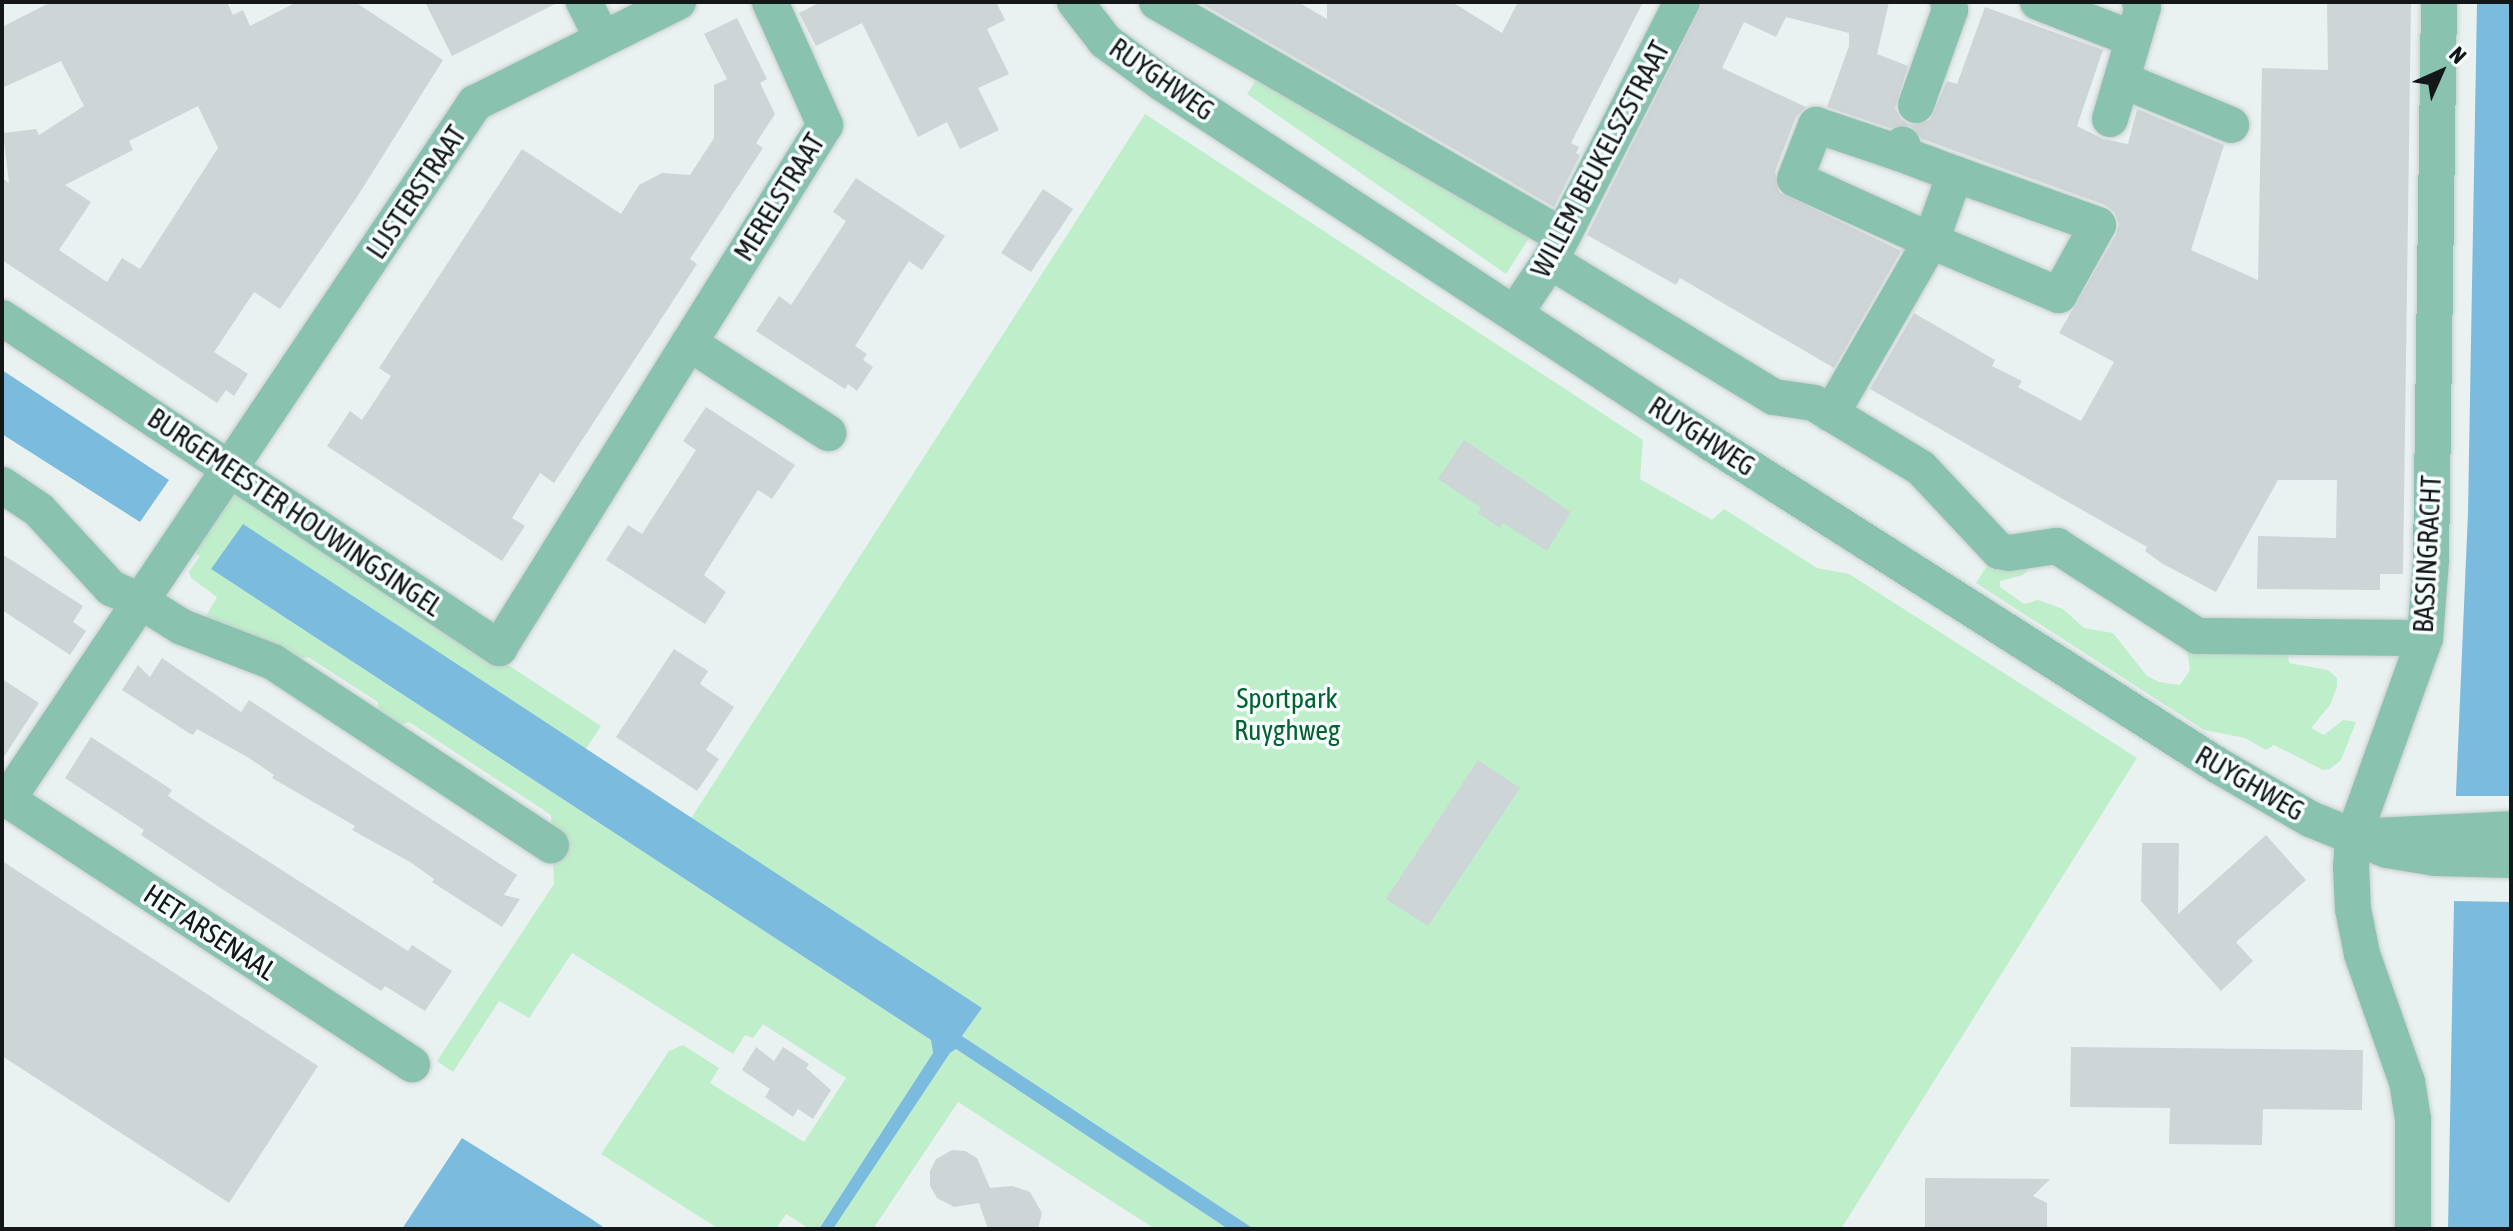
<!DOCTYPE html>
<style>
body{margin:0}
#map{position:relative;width:2513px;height:1231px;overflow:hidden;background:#eaf1f1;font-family:"Asap Condensed",sans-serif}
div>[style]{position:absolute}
.green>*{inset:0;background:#beefca}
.water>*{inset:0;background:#7bbbde}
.pier>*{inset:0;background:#eaf1f1}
.building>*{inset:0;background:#ced5d7}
.roads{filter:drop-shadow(0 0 2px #c8cece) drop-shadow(0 0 2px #c8cece)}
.minor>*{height:36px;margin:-18px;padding:0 18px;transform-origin:18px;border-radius:18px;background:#8ac2b0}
span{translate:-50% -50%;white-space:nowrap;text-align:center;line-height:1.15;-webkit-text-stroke:7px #f7fffe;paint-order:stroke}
.street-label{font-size:28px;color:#141717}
.park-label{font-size:28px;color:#046230}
.frame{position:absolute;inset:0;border:4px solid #141717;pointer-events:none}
.north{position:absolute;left:2401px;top:32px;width:80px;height:80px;-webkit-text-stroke:6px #f7fffe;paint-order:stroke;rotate:45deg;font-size:22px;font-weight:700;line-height:32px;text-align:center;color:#141717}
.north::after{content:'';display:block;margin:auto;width:28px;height:36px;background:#141717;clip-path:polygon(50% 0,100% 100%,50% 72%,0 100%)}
</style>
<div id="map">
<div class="green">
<div style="clip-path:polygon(1263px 70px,1536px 227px,1506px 274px,1247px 94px)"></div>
<div style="clip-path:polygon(1145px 114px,1643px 440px,1640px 479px,1712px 520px,1724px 509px,1817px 568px,1849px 574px,2137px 758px,1841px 1229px,1254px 1229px,962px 1036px,982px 1008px,690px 820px)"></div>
<div style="clip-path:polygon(242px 491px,601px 726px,585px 750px,244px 525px,212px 570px,931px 1040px,933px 1053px,819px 1229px,810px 1229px,786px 1214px,776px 1229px,719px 1229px,601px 1154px,669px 1051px,683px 1045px,719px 1068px,710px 1083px,804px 1142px,846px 1078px,763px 1024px,753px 1038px,745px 1035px,733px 1054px,572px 953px,529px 1018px,499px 1001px,453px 1072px,437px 1061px,554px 884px,551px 815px,409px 722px,394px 727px,379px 718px,378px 702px,308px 657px,293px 661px,205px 618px,217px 597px,191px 578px,189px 572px,200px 556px,190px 549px,228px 493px)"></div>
<div style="clip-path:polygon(1990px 561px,2034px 563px,2023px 575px,2000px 581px,2000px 587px,2024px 604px,2038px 600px,2063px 609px,2084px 628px,2113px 633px,2147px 676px,2159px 682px,2180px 685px,2190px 670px,2187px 649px,2287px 651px,2289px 663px,2328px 670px,2337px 678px,2337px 687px,2330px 705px,2311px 728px,2324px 735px,2343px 720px,2356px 722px,2341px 760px,2330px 769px,2323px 770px,2274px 745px,2266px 750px,2245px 738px,2204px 730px,1976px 583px)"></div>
<div style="clip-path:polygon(956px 1049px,1228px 1229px,1155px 1229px,958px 1102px,873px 1229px,833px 1229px,950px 1053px)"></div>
</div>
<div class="water">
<div style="clip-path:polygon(2477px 2px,2511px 2px,2511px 1229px,2448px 1229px,2456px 793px,2468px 512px)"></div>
<div style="clip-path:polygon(2px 370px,169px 480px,140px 522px,2px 434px)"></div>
<div style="clip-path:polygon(243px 524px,982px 1008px,962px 1036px,1254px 1229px,1228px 1229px,956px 1049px,950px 1053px,833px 1229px,819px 1229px,933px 1053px,931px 1040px,211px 569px)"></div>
<div style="clip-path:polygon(462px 1138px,590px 1218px,606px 1229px,402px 1229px)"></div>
</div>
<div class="pier">
<div style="clip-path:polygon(2452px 796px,2511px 796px,2511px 902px,2449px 901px)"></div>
</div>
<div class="building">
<div style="clip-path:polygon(evenodd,51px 2px,227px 2px,233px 15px,243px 10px,250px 26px,297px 2px,355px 2px,443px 60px,357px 197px,280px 309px,254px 292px,214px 352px,248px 374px,234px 396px,226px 390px,217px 403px,2px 260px,2px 178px,9px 183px,3px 133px,36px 129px,39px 135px,84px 106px,61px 61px,2px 88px,2px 27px,51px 2px,198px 106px,218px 148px,140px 269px,122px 258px,107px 282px,59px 250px,91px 202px,65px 185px,133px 150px,129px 141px,198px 106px)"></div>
<div style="clip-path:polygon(425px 2px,559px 2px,452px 56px)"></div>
<div style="clip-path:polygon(821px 2px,996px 2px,1005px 20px,987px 29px,1009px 74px,978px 88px,999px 130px,960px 149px,947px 122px,918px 137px,862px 23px,816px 46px,799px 13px)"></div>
<div style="clip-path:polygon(1199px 2px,1298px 2px,1327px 19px,1327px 2px,1452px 2px,1502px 33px,1518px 2px,1643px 2px,1571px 143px,1579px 147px,1576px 153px,1580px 155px,1554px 207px)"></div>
<div style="clip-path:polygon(1703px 2px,1889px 2px,1877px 54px,1908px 66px,1895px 108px,1901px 119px,1910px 125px,1930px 120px,1947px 81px,1957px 84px,1985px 7px,2103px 50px,2077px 126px,2103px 139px,2128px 144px,2137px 109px,2224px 145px,2191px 250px,2258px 280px,2262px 68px,2328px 70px,2327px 2px,2411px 2px,2403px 574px,2380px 574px,2380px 590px,2257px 589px,2258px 536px,2336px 538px,2337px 480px,2278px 480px,2216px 592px,2163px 564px,2145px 551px,2147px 547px,1870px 389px,1914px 313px,1995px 360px,1992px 366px,2022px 381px,2018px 387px,2081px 421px,2114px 362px,2059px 333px,2116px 235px,2119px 224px,2115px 213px,2105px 205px,1922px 139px,1910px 126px,1890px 128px,1827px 107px,1849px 46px,1849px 33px,1786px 17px,1776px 37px,1744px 22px,1722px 68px,1806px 107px,1796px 117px,1775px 171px,1779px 192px,1901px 251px,1834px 368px,1680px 278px,1676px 285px,1587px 235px)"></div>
<div style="clip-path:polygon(737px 18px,767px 79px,760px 83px,775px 114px,756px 143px,763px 148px,690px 259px,697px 264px,554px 483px,540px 473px,512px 518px,525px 526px,502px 561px,327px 446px,350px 411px,362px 420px,391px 376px,379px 368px,522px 149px,621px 214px,639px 185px,662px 173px,690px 175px,714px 138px,714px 85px,727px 79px,704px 34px)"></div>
<div style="clip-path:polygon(856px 178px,945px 236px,922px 270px,909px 261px,855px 346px,867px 354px,863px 360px,873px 367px,857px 391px,848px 384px,845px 389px,756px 331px,779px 296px,791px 305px,846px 221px,833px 212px)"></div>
<div style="clip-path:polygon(1043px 189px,1073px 209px,1031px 272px,1001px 253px)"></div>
<div style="clip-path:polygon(706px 407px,795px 465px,772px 499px,758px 490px,704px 575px,726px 592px,705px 624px,606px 560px,628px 525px,642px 534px,696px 450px,683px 441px)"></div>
<div style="clip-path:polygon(1464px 440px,1571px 512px,1547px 551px,1503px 523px,1500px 528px,1478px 513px,1481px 508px,1438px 479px)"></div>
<div style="clip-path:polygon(2px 554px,83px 606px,73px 622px,86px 631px,70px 655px,2px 610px)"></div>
<div style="clip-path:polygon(674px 649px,708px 671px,700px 684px,734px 707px,706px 750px,719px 759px,697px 791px,616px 737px)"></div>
<div style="clip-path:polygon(162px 658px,241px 712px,249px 700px,517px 875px,504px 895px,520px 899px,502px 927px,432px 882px,434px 879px,410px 862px,352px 830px,355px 826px,272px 778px,274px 775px,249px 758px,197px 729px,193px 735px,189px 733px,122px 690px,138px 665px,150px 677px)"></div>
<div style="clip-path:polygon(2px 679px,39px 703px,2px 760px)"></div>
<div style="clip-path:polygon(91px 737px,172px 790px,168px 796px,207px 822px,408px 951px,412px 945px,452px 971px,425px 1011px,385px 986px,381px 991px,222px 889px,141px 835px,144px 830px,65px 778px)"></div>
<div style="clip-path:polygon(1478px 760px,1520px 788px,1428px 926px,1386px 899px)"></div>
<div style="clip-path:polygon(2266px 835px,2306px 880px,2236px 942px,2253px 961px,2221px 991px,2141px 901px,2142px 843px,2179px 843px,2178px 914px)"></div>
<div style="clip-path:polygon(2px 861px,318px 1066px,229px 1203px,2px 1056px)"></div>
<div style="clip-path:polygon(756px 1047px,774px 1061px,783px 1047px,809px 1064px,806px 1068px,831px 1090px,813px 1119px,798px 1109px,793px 1117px,765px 1097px,770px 1089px,742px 1070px)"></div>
<div style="clip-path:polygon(2071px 1047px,2363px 1050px,2362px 1110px,2263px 1109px,2262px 1145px,2169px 1144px,2170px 1108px,2070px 1107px)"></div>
<div style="clip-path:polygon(952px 1150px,965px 1151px,977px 1158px,990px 1188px,1012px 1186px,1030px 1192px,1042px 1213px,1038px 1229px,988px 1229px,979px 1203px,954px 1207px,937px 1198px,930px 1186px,930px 1171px,936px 1159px)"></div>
<div style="clip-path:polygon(1925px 1178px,2050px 1179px,2033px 1196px,2047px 1203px,2047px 1229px,1925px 1229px)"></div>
</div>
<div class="roads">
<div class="minor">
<div style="left:584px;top:2px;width:40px;rotate:63.4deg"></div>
<div style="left:1075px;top:2px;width:49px;rotate:52.4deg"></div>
<div style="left:1105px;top:41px;width:71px;rotate:36.4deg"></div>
<div style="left:1162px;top:83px;width:657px;rotate:33.25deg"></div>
<div style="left:1711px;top:443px;width:600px;rotate:32.47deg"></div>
<div style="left:2217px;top:765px;width:108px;rotate:30.1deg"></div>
<div style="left:2310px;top:819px;width:83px;rotate:21.9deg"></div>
<div style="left:2387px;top:850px;width:49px;rotate:9.5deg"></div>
<div style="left:2435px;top:858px;width:76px;rotate:1.5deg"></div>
<div style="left:1157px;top:2px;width:468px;rotate:30deg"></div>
<div style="left:2038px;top:2px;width:102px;rotate:21.3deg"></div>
<div style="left:2122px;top:80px;width:118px;rotate:22.4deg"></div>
<div style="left:1916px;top:105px;width:101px;rotate:-70.3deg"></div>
<div style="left:1950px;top:10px;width:8px;rotate:-104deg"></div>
<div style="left:2110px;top:119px;width:117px;rotate:-73.6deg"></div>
<div style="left:2143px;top:7px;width:6px;rotate:-121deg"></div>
<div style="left:1899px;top:153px;width:60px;rotate:20.6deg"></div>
<div style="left:1955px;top:174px;width:71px;rotate:109.7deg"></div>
<div style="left:1931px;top:241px;width:149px;rotate:-155.5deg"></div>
<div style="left:1795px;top:179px;width:58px;rotate:-68.7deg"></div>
<div style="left:1816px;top:125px;width:88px;rotate:18.6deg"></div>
<div style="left:1899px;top:153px;width:9px;rotate:-69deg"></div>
<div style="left:1550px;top:261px;width:262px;rotate:31.3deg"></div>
<div style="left:1774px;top:397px;width:40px;rotate:8.5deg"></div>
<div style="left:1814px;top:403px;width:125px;rotate:31.3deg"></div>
<div style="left:1921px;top:468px;width:114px;rotate:46.8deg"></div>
<div style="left:1999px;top:551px;width:10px;rotate:11deg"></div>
<div style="left:2009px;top:553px;width:49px;rotate:-8.3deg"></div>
<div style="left:2057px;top:546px;width:166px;rotate:32.7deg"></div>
<div style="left:2197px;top:636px;width:228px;rotate:0.5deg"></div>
<div style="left:1515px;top:313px;width:63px;rotate:-56.1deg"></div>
<div style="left:1550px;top:261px;width:291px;rotate:-63deg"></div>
<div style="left:2px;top:318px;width:597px;rotate:33.58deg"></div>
<div style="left:499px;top:648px;width:616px;rotate:-58.06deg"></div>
<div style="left:825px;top:125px;width:135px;rotate:-114.1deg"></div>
<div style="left:689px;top:343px;width:166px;rotate:32.9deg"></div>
<div style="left:1831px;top:414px;width:200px;rotate:-60deg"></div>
<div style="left:1931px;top:241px;width:139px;rotate:22.9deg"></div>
<div style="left:2059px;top:295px;width:80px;rotate:-60.9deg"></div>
<div style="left:2098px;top:225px;width:152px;rotate:-160.4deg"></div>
<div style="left:2px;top:485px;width:45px;rotate:34deg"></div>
<div style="left:39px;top:510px;width:106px;rotate:47.3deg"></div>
<div style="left:111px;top:588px;width:34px;rotate:24deg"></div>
<div style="left:142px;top:602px;width:47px;rotate:32deg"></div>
<div style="left:182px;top:627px;width:97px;rotate:21deg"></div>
<div style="left:273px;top:662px;width:333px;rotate:33.4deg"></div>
<div style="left:2px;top:796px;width:490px;rotate:33.2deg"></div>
<div style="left:7px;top:800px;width:840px;rotate:-56.12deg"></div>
<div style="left:475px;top:103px;width:227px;rotate:-26.5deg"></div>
<div style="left:2375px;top:836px;width:136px;rotate:-2.9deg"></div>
<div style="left:2413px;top:1229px;width:110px;rotate:-90deg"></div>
<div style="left:2413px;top:1119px;width:37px;rotate:-99deg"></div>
<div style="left:2407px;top:1082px;width:136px;rotate:-109.4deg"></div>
<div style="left:2362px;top:954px;width:46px;rotate:-101.3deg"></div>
<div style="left:2353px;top:909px;width:42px;rotate:-92.7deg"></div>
<div style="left:2351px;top:867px;width:29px;rotate:-86deg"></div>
<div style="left:2353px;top:838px;width:213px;rotate:-70.2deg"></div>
<div style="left:2425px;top:638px;width:78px;rotate:-85.6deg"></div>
<div style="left:2431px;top:560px;width:558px;rotate:-89.18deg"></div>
</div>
</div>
<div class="street-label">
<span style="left:1162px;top:79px;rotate:35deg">RUYGHWEG</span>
<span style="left:1600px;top:159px;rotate:-62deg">WILLEM BEUKELSZSTRAAT</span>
<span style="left:416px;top:192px;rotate:-56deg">LIJSTERSTRAAT</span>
<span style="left:779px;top:197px;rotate:-58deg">MERELSTRAAT</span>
<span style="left:1702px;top:436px;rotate:33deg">RUYGHWEG</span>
<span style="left:295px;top:512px;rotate:34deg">BURGEMEESTER HOUWINGSINGEL</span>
<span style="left:2427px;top:554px;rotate:-87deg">BASSINGRACHT</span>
<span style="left:2250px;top:783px;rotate:30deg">RUYGHWEG</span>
<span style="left:210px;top:932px;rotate:33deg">HET ARSENAAL</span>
</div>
<div class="park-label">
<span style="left:1287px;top:714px">Sportpark<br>Ruyghweg</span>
</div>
<div class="frame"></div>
<div class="north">N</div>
</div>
